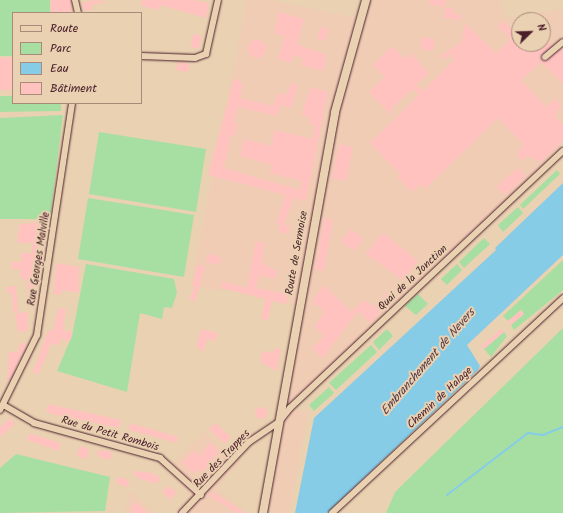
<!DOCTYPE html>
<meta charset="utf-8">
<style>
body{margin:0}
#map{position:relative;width:563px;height:513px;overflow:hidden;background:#e9d1b1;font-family:Kalam,sans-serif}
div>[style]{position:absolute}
.built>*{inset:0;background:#f0ccb5}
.green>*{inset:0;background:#a7dfa3}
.water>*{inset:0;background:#86cce7}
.stream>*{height:2px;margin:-1px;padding:0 1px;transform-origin:1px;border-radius:1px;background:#86cce7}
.building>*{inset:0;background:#ffc2bf}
.round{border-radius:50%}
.roads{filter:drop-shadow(0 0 1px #4a1f2b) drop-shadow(0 0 1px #4a1f2b)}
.minor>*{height:6px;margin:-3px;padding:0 3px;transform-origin:3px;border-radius:3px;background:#e9d1b1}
.secondary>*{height:8px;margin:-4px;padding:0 4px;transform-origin:4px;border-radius:4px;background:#e9d1b1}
span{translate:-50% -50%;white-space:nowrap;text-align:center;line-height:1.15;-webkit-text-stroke:4px #e9d1b1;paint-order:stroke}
.street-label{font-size:11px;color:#4a1f2b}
.water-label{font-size:12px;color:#533947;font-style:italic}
.legend{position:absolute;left:12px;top:12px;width:130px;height:92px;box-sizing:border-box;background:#e9d1b1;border:1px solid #a98a7b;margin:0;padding:5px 7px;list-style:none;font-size:12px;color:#4a1f2b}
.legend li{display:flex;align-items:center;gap:8px;height:20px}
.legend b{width:20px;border:1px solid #a98a7b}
.north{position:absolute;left:511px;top:12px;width:40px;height:40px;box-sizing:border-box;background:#e9d1b1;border:1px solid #a98a7b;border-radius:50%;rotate:67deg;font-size:11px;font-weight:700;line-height:16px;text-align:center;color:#4a1f2b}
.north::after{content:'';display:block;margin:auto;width:14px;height:18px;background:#4a1f2b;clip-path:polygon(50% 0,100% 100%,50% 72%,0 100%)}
</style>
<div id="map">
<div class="built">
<div style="clip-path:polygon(evenodd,247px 0,271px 0,356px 18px,363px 0,501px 0,505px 18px,563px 9px,563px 151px,299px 399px,294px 409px,308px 412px,289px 513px,260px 513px,296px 306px,221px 288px,220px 291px,191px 286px,247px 0,519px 20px,543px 20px,543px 44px,519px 44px,519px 20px)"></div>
<div style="clip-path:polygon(205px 432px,239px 462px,216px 488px,248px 513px,173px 513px,189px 501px,191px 495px,167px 469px)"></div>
<div style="clip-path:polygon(130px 491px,155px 513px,125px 513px)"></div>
</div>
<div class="green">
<div style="clip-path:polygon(0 0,50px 0,50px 13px,13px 13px,13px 56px,0 56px)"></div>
<div style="clip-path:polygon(0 96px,13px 96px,13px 103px,61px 103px,61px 111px,0 112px)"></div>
<div style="clip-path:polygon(63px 115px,50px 219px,0 219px,0 118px)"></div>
<div style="clip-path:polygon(99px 132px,206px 149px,196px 212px,89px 194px)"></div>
<div style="clip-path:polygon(557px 170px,560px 174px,523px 209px,520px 205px)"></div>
<div style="clip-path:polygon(88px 198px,194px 215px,184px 277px,78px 259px)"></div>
<div style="clip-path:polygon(518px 207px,523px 213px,503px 232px,498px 225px)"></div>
<div style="clip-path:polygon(484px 238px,490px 244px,464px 268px,459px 262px)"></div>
<div style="clip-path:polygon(563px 260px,563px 290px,514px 330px,511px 325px,524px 314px,521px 310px,508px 321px,503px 316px)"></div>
<div style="clip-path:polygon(86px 264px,174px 279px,177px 293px,172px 308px,164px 307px,162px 319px,140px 313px,127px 392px,57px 371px,72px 336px)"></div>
<div style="clip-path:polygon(457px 264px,462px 270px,447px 285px,441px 279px)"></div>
<div style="clip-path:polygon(418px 294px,428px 304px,416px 315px,405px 306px)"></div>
<div style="clip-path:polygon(563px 328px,563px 513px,386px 513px,395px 492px)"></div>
<div style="clip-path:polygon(387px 329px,393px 336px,379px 350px,373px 342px)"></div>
<div style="clip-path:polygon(504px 332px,507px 336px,491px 357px,484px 349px)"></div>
<div style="clip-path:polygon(371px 345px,377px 352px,336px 390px,329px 383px)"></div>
<div style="clip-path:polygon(329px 387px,334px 393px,314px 411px,309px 405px)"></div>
<div style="clip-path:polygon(16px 454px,110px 477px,105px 511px,0 513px,0 468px)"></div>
</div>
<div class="water">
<div style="clip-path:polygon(563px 183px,563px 255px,467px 345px,480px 366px,478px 370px,327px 513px,295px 513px,314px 418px,496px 250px,495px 248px)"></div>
</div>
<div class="stream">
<div style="left:447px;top:495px;width:102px;rotate:-37.4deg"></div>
<div style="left:528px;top:433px;width:15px;rotate:8deg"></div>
<div style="left:543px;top:435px;width:22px;rotate:-22deg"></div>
</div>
<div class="building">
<div style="clip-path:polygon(51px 0,71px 0,71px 13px,51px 13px)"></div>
<div style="clip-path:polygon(95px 0,107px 2px,92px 5px,93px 9px,87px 11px,83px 7px,82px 3px)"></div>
<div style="clip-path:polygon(142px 0,194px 0,209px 3px,206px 18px,160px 5px,159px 10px,141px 6px)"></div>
<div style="clip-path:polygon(430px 0,446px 0,445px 7px,454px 8px,453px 14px,462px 15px,461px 20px,444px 18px,445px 7px,429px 5px)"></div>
<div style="clip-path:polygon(279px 12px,304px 19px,297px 44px,327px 55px,323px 71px,301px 65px,303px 58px,294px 55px,292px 63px,278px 59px,285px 36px,274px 33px)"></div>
<div style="clip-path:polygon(503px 21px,519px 38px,519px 44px,524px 44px,533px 53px,547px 41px,552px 46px,541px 55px,543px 61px,563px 48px,563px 84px,541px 62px,521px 80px,546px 107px,555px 99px,561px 105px,555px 116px,563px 125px,563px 141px,541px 162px,527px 156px,522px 161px,517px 155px,523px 144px,498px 118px,425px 189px,421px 184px,412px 192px,397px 177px,400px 174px,370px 143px,419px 95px,412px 89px,391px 109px,392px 116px,369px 92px,385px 77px,373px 65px,392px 46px,404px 59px,411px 53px,429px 73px,416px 85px,423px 91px,454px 60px,449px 54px,443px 60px,440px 56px,462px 42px,465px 23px,496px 53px,511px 39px,498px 26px)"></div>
<div style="clip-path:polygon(320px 27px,328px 29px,325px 41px,317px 38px)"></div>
<div style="clip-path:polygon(193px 34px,202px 36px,199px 49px,191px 47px)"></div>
<div style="clip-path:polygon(422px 37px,435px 39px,433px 51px,420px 49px)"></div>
<div class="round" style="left:248px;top:40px;width:18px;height:18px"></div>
<div style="clip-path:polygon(0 58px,13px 58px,13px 90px,0 90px)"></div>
<div style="clip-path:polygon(178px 62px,190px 64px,188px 72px,176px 70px)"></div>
<div style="clip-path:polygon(234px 78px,243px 84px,240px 98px,273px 106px,278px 93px,286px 95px,291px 83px,298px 86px,291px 108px,280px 105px,277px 116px,238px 107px,234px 122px,238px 123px,235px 136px,231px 135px,224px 168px,300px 190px,302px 181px,270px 173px,272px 165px,240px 156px,244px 139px,271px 146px,275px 130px,312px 139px,316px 126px,309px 124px,310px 118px,302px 115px,310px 87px,328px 92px,306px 201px,293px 198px,284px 225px,290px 226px,288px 234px,278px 231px,280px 224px,276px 224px,286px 195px,208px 175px)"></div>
<div style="clip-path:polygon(339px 144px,353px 147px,346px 181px,332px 178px)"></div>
<div style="clip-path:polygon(518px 168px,526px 176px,506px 195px,496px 187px)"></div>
<div style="clip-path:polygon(324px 218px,333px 220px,324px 271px,315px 270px)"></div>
<div style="clip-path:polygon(41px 222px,43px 237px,39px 237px,38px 281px,35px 281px,37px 305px,28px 306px,27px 281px,20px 276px,20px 269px,11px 269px,11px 262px,21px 262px,21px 253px,32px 253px,32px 243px,17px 243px,20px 224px)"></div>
<div style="clip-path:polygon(351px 229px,363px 239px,354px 251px,341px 241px)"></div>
<div style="clip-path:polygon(383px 233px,418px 261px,403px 280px,366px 254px)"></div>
<div style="clip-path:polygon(256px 241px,264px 243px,262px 263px,277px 271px,275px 279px,259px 275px,256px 288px,288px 294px,286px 304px,272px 301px,268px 320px,261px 319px,265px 299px,221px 288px,222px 281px,247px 288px)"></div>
<div style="clip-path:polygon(208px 254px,221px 257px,219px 265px,206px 262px)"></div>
<div style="clip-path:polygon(56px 263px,79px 267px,79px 293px,62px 290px,61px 295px,53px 294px)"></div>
<div style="clip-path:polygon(197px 265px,205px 266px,195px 302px,189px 298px,195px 287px,192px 286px)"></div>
<div style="clip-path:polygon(324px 285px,351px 312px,365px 300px,373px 307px,390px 290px,395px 296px,370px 323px,358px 311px,323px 358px,312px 349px,324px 336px,315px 327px,324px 312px,316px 304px,312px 307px,313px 300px)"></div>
<div style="clip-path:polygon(16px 286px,18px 312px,13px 312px,12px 293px,7px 293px,7px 287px)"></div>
<div style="clip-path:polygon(58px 308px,66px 309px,63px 330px,72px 332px,72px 336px,69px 342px,61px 338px,60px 345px,51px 344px,38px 375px,33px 372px,48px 330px,53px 331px)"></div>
<div style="clip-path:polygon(521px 310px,524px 314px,511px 325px,508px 321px)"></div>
<div style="clip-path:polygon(28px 312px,28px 331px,18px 332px,15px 313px)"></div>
<div style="clip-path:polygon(201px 329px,218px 333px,216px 341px,207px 339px,204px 352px,196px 346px)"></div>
<div style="clip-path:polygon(501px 329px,504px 332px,484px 349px,481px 346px)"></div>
<div style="clip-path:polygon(21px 342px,27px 344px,7px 385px,9px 352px,17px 352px)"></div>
<div style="clip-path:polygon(274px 348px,281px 349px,277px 371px,261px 363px,262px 351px,273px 353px)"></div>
<div style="clip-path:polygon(48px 404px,121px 420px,119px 428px,51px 414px,46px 412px)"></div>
<div class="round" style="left:255px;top:407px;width:12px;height:12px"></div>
<div style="clip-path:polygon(10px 418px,15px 424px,0 437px,0 427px)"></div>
<div style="clip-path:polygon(130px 423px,178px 437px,177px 443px,129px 430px)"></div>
<div style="clip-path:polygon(215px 423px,231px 437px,225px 444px,209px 430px)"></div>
<div style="clip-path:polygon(29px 433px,61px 443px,59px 451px,27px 440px)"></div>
<div style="clip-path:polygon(210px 443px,219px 451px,202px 473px,197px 469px,193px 473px,182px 463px,193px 451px,199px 456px)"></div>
<div style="clip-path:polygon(79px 446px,89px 448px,87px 459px,77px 456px)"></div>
<div style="clip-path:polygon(98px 450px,112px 452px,110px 460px,97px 456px)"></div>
<div style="clip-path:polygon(132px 471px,149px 472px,160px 477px,157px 484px,137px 478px)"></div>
<div style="clip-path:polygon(118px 477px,129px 480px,128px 487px,116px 483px)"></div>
<div style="clip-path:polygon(167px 486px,177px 492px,170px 500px,162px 492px)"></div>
<div style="clip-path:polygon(211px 492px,212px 492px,245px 513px,237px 513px,208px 495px)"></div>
<div style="clip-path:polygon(136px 502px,139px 505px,148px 513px,134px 513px,130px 509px)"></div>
</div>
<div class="roads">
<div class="minor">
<div style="left:75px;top:0;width:13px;rotate:77deg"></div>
<div style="left:141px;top:56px;width:54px;rotate:2.1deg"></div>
<div style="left:195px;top:58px;width:12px;rotate:-20deg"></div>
<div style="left:206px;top:54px;width:55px;rotate:-77.5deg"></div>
<div style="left:545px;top:57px;width:23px;rotate:-40deg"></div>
<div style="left:5px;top:406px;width:34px;rotate:30deg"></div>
<div style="left:34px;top:423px;width:131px;rotate:15.5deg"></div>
<div style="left:160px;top:458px;width:55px;rotate:42.1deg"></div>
<div style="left:0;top:410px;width:84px;rotate:-63.7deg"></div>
<div style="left:37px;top:335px;width:235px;rotate:-81.4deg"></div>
<div style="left:182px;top:513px;width:98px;rotate:-46.7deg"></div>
<div style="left:249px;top:442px;width:36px;rotate:-34deg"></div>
<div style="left:279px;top:422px;width:18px;rotate:-52deg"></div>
<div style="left:290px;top:408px;width:375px;rotate:-43.3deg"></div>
<div style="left:332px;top:513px;width:316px;rotate:-42.9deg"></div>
</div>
<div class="secondary">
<div style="left:263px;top:513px;width:407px;rotate:-79.8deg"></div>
<div style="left:335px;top:112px;width:116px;rotate:-74.5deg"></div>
</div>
</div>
<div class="street-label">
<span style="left:297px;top:253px;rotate:-80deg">Route de Sermoise</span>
<span style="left:39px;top:259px;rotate:-81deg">Rue Georges Malville</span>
<span style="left:413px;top:278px;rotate:-43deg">Quai de la Jonction</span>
<span style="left:440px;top:398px;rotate:-43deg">Chemin de Halage</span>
<span style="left:110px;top:434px;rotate:16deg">Rue du Petit Rombois</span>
<span style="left:222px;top:459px;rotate:-46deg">Rue des Trappes</span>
</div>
<div class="water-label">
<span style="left:428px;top:362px;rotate:-49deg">Embranchement de Nevers</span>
</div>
<ul class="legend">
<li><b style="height:5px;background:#e9d1b1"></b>Route</li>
<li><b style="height:11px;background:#a7dfa3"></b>Parc</li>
<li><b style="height:11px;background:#86cce7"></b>Eau</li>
<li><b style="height:11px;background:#ffc2bf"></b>Bâtiment</li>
</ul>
<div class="north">N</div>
</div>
